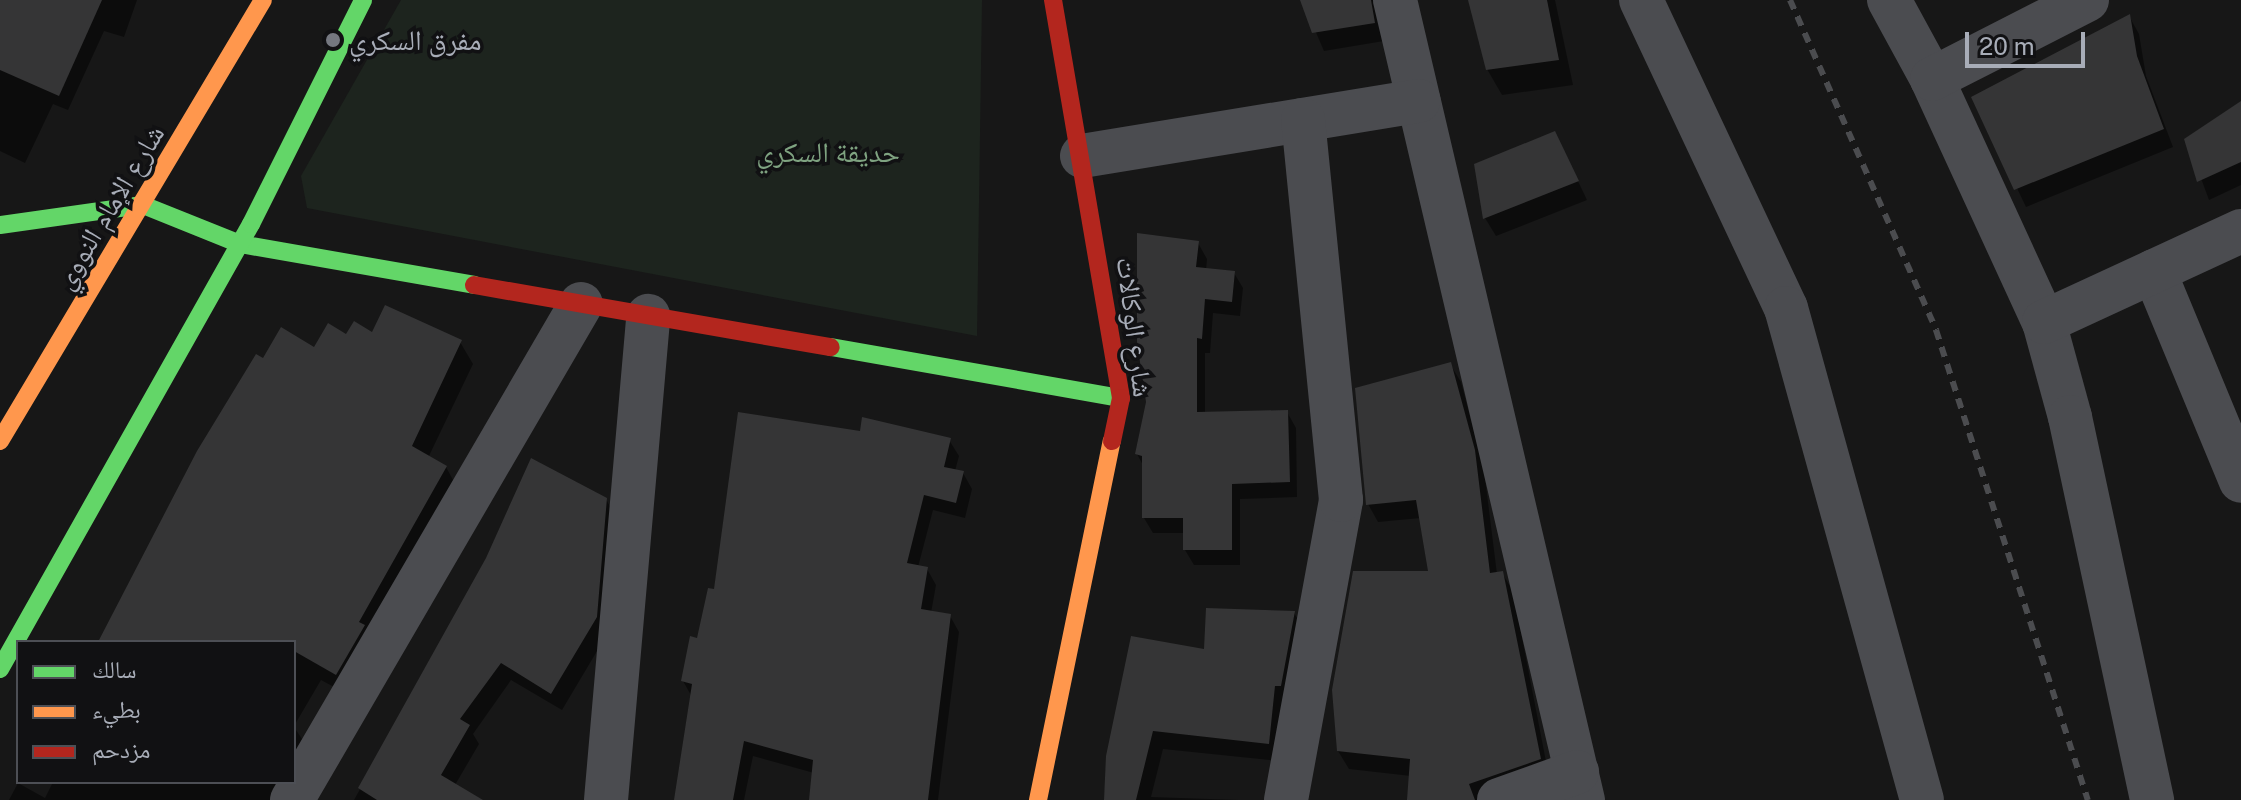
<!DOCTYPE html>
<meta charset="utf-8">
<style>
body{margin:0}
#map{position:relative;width:2241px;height:800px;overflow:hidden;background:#171717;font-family:"Public Sans","Noto Naskh Arabic",sans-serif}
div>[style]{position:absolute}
.green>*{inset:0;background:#1d241e}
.shadow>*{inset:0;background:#0007}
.building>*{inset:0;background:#353536}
.street>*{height:44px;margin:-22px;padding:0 22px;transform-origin:22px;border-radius:22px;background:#4b4c50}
.fast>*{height:18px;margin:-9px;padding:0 9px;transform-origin:9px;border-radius:9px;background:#63d668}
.slow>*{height:18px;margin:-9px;padding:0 9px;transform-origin:9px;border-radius:9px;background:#ff974d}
.jam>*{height:18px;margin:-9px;padding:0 9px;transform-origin:9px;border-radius:9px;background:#b3261e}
.rail>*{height:6px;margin-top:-3px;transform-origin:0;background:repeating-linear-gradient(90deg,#4b4c4f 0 10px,transparent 0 18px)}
.dots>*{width:22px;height:22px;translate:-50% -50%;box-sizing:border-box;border:4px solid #111113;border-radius:50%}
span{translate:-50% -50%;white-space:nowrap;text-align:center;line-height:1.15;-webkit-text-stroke:7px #111113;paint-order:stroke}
.poi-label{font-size:28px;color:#a8adb8}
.left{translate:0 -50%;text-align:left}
.park-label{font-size:28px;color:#7fa381}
.street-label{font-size:28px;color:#a8adb8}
.legend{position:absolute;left:16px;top:640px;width:280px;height:144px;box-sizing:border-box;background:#111113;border:2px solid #4d4f55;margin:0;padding:10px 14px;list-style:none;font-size:24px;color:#a8adb8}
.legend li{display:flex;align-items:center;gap:16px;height:40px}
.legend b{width:40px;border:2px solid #4d4f55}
.scale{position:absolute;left:1965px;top:32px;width:120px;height:36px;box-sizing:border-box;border:4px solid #a8adb8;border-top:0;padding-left:10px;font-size:24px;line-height:28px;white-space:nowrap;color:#a8adb8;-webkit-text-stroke:6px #111113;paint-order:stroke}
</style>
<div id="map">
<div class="green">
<div style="clip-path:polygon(401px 0,982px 0,977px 336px,307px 208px,301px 176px)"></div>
</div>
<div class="shadow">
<div style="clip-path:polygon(0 0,137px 0,124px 37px,104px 31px,68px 110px,53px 104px,25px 163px,0 151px)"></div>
<div style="clip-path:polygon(1302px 0,1374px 0,1384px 41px,1324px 51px)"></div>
<div style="clip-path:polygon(1470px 0,1555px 0,1573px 85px,1502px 95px,1487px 69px)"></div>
<div style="clip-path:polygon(2129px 16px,2139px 34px,2146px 76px,2173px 147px,2026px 207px,1974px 98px)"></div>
<div style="clip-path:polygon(2241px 113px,2241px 185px,2209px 200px,2187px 140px)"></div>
<div style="clip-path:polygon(1564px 152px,1587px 200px,1496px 236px,1485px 218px)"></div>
<div style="clip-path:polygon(1198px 243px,1207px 259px,1206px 270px,1234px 273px,1243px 288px,1240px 316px,1213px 313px,1210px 353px,1205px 353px,1205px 414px,1287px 412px,1296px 428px,1297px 497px,1240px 499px,1240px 565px,1194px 565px,1185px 550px,1185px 533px,1153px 533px,1144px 518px,1144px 467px,1137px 454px)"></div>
<div style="clip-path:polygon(373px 334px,460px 342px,473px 364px,428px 458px,446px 467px,458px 489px,349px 695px,321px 680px,294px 726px,294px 642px,99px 642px,263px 361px)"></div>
<div style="clip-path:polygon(1450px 364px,1461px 382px,1484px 470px,1497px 574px,1502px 573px,1513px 591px,1549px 777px,1483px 800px,1409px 800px,1411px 776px,1349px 769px,1338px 751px,1430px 573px,1421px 518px,1378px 522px,1368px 504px)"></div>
<div style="clip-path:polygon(864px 420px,949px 440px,959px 456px,955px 471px,963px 473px,972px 489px,965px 518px,933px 510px,918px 567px,927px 569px,936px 585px,931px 613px,950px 616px,959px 632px,938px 800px,811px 800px,814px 773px,753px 756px,744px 800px,676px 800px,692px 697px,683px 681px,715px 591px,861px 433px)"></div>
<div style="clip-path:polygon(606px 499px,616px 518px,606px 636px,562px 710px,511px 680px,473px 734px,479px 744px,455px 785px,479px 800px,354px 800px,488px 559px)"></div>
<div style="clip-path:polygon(1294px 613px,1305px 631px,1278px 761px,1163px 749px,1151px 797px,1239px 800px,1104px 800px,1108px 756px,1206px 651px)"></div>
<div style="clip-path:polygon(294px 727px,310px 751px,294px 779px)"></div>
<div style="clip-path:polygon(53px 782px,292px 782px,274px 800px,9px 800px,18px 783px,45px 798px)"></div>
</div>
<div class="building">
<div style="clip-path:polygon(0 0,102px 0,59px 96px,0 70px)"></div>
<div style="clip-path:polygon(1300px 0,1371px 0,1375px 23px,1312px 33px)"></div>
<div style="clip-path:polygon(1468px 0,1547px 0,1559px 60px,1486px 70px)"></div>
<div style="clip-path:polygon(2130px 14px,2137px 56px,2164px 129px,2014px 190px,1971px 97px)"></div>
<div style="clip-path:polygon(2241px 101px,2241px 162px,2197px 182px,2184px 139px)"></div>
<div style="clip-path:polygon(1555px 131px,1579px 181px,1483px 219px,1474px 164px)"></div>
<div style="clip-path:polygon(1137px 233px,1199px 241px,1196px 267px,1235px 271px,1232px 302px,1205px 299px,1202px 339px,1197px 338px,1197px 412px,1288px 410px,1290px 482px,1232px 484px,1232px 550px,1183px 550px,1183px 518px,1142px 518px,1142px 456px,1135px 454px,1146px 402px,1137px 342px)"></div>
<div style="clip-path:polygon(385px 305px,462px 340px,412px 446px,447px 466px,359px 622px,365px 625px,336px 675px,294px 651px,294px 642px,98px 642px,197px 451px,256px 354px,263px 358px,281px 327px,314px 347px,328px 323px,346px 334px,354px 321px,372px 332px)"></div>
<div style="clip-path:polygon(1451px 362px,1475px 450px,1490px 573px,1503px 571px,1541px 759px,1469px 784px,1475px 800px,1407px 800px,1410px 759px,1337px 751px,1332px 690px,1353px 571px,1428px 571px,1416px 500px,1366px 505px,1355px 388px)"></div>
<div style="clip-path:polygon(738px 412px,860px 431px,862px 417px,951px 438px,944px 467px,964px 471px,956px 503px,924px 495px,907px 563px,928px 567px,921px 609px,951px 614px,928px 800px,809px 800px,813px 760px,744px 741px,733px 800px,674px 800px,692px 684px,681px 681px,690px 636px,697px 638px,708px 588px,714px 589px)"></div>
<div style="clip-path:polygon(531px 458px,607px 498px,597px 617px,551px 694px,501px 663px,460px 719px,470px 725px,441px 775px,483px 800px,377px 800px,358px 788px,486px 558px)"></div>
<div style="clip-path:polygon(1206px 608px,1295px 611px,1281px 686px,1275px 686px,1269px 744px,1153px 731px,1136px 800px,1104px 800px,1106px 756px,1131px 636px,1204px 649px)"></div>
</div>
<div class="street">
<div style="left:1395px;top:0;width:822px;rotate:76.78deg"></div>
<div style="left:1641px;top:0;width:340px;rotate:64.8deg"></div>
<div style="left:1786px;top:308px;width:510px;rotate:74.55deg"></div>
<div style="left:1889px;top:0;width:90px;rotate:61.4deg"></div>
<div style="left:1932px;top:79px;width:268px;rotate:65.3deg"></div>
<div style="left:2044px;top:322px;width:98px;rotate:74.7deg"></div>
<div style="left:2070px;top:417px;width:392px;rotate:77.9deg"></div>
<div style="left:1932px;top:79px;width:174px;rotate:-27deg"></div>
<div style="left:1082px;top:156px;width:341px;rotate:-9.3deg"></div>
<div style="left:2154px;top:271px;width:227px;rotate:67.5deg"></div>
<div style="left:2044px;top:322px;width:217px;rotate:-24.8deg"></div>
<div style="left:292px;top:800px;width:574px;rotate:-59.77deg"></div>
<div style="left:606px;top:800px;width:486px;rotate:-85deg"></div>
<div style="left:1286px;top:800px;width:305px;rotate:-79.6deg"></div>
<div style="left:1341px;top:500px;width:382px;rotate:-95.7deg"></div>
<div style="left:1499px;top:800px;width:83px;rotate:-19.7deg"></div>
</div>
<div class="fast">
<div style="left:0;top:225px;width:144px;rotate:-8deg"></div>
<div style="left:143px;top:205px;width:105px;rotate:21.9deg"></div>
<div style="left:240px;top:244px;width:238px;rotate:9.9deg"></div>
<div style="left:831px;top:347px;width:294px;rotate:10deg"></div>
<div style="left:0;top:669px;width:511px;rotate:-60.58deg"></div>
<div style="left:251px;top:224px;width:250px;rotate:-63.4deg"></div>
</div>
<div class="slow">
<div style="left:0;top:441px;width:513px;rotate:-59.19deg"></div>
<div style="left:1038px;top:800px;width:367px;rotate:-78.4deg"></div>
</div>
<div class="jam">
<div style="left:1053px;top:0;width:404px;rotate:80.3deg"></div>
<div style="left:1121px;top:398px;width:44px;rotate:101.8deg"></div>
<div style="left:474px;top:285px;width:362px;rotate:9.9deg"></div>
</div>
<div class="rail">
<div style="left:1790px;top:0;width:361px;rotate:66.1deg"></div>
<div style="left:1936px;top:330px;width:494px;rotate:72.1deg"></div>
</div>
<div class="dots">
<div style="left:333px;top:40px;background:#757880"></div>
</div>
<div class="poi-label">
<span class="left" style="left:349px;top:40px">مفرق السكري</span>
</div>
<div class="park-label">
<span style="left:828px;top:152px">حديقة السكري</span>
</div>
<div class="street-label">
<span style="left:109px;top:207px;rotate:-59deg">شارع الإمام النووي</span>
<span style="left:1135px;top:327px;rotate:83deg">شارع الوكالات</span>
</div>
<ul class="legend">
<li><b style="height:10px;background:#63d668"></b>سالك</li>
<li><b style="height:10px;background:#ff974d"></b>بطيء</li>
<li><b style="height:10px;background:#b3261e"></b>مزدحم</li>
</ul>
<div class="scale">20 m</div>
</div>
